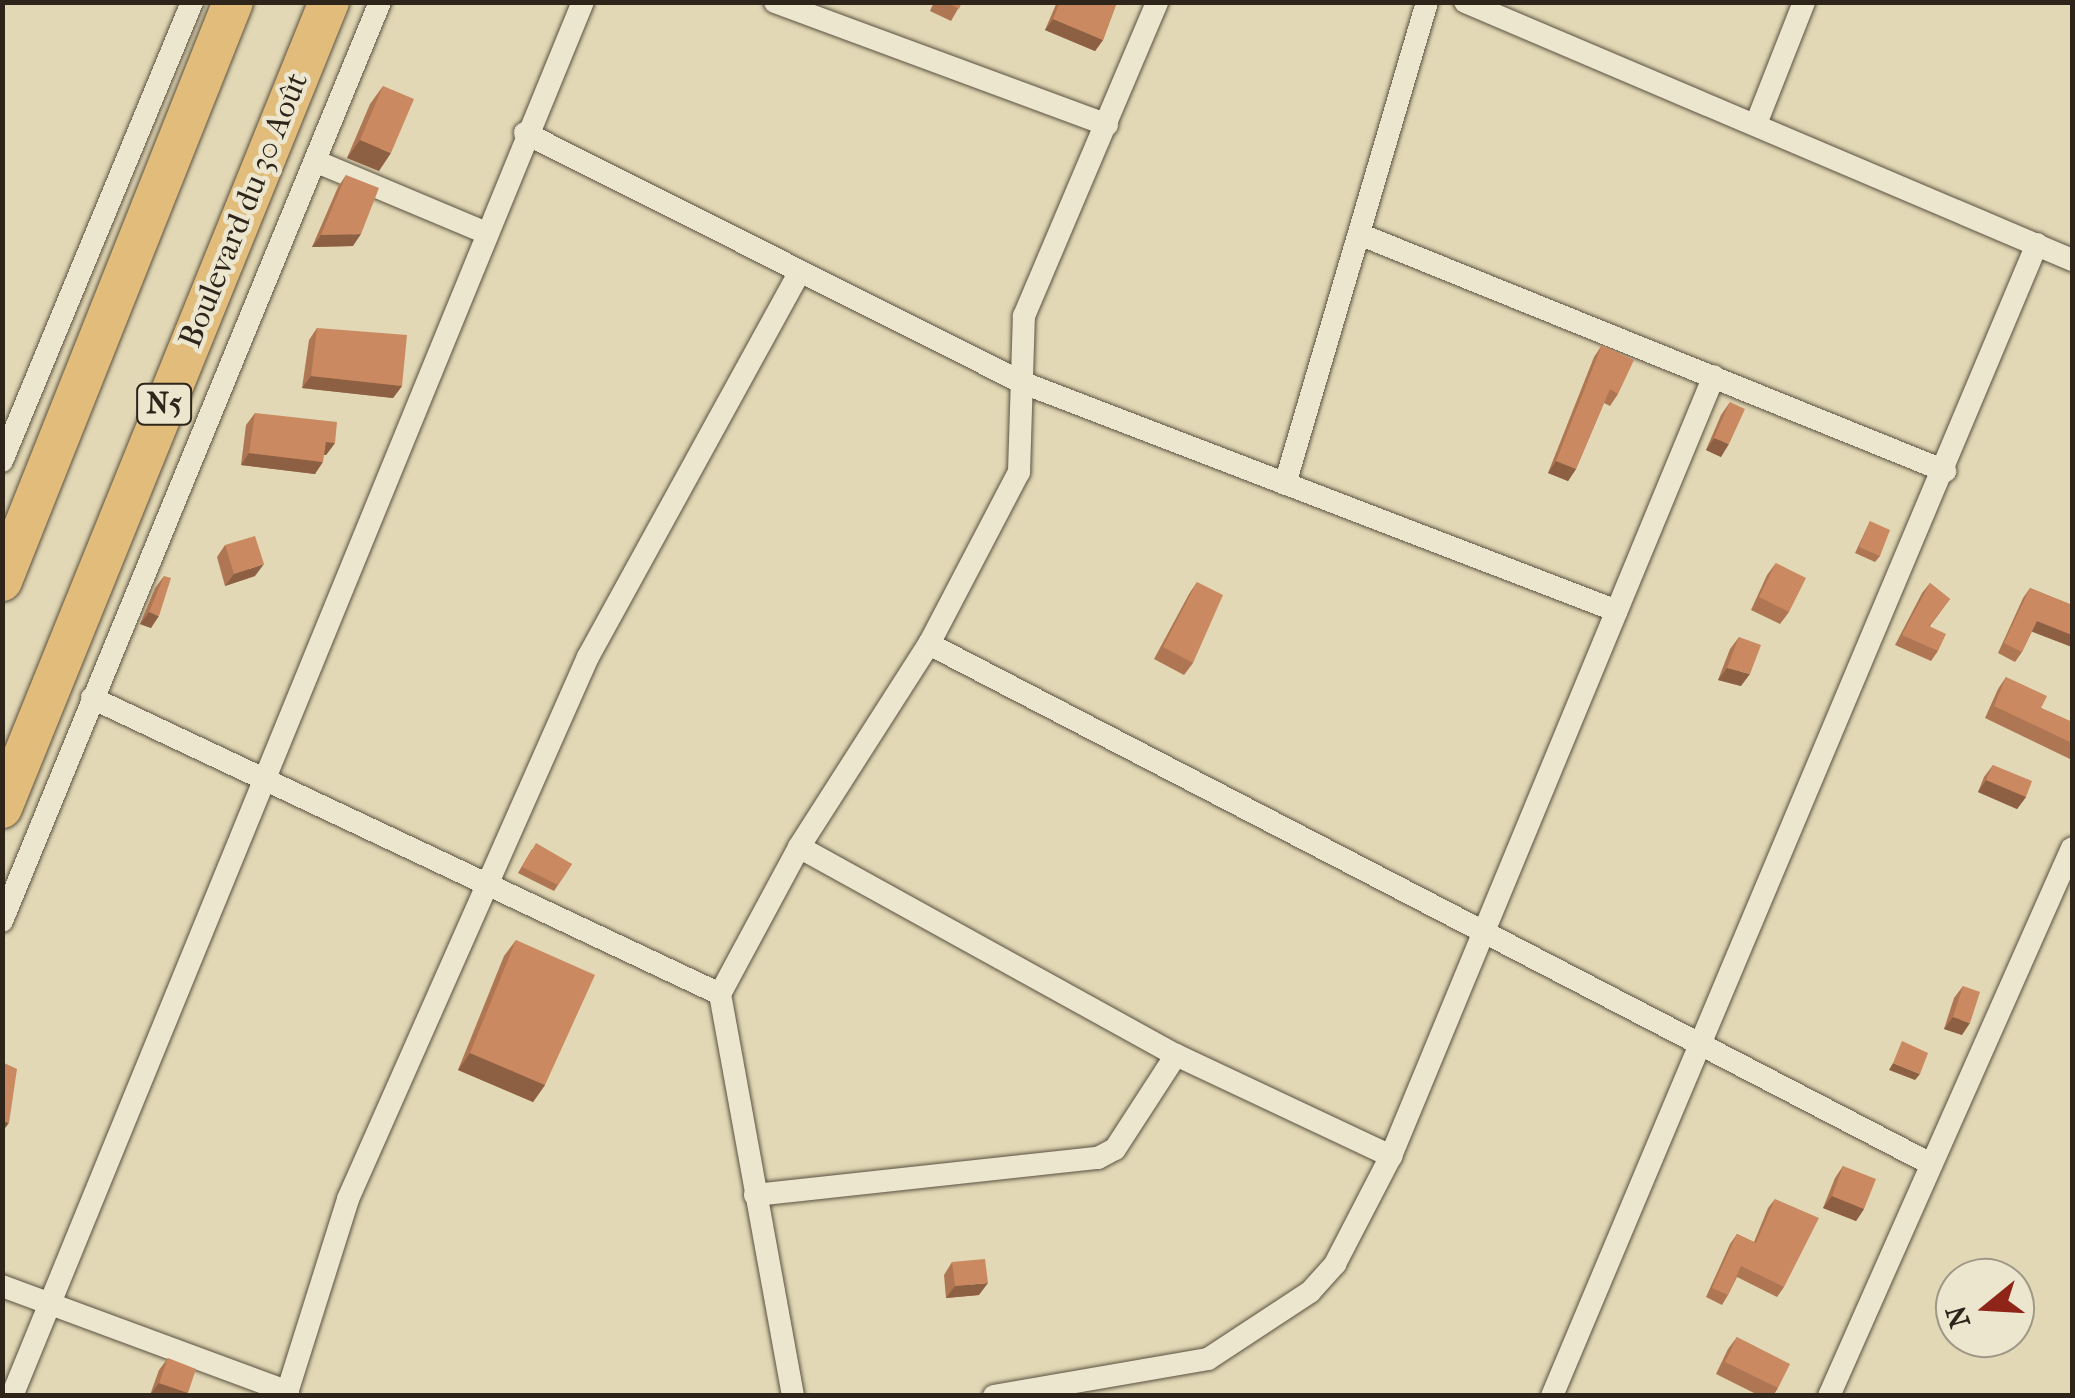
<!DOCTYPE html>
<meta charset="utf-8">
<style>
body{margin:0}
#map{position:relative;width:2075px;height:1398px;overflow:hidden;background:#e2d8b5;font-family:"IM FELL French Canon",serif}
div>[style]{position:absolute}
.roads{filter:drop-shadow(0 0 2px #5b5141) drop-shadow(0 0 2px #5b5141)}
.street>*{height:22px;margin:-11px;padding:0 11px;transform-origin:11px;border-radius:11px;background:#ece6cf}
.highway>*{height:40px;margin:-20px;padding:0 20px;transform-origin:20px;border-radius:20px;background:#e1bc7a}
.wall>*{inset:0;background:#ae7653}
.shaded-wall>*{inset:0;background:#8d6043}
.building>*{inset:0;background:#ca8960}
span{translate:-50% -50%;white-space:nowrap;text-align:center;line-height:1.15;-webkit-text-stroke:9px #ece6cf;paint-order:stroke}
.shield-label span{padding:2px 8px;background:#ece6cf;border:2px solid;border-radius:8px;-webkit-text-stroke-width:0}
.shield-label{font-size:30px;color:#2e241a;font-weight:700}
.street-label{font-size:32px;color:#2e241a}
.frame{position:absolute;inset:0;border:5px solid #2e241a;pointer-events:none}
.north{position:absolute;left:1935px;top:1258px;width:100px;height:100px;box-sizing:border-box;background:#ece6cf;border:2px solid #a09887;border-radius:50%;rotate:252deg;font-size:28px;font-weight:700;line-height:40px;text-align:center;color:#2e241a}
.north::after{content:'';display:block;margin:auto;width:35px;height:45px;background:#8f2418;clip-path:polygon(50% 0,100% 100%,50% 72%,0 100%)}
</style>
<div id="map">
<div class="roads">
<div class="street">
<div style="left:775px;top:2px;width:354px;rotate:20.3deg"></div>
<div style="left:1465px;top:2px;width:660px;rotate:23.03deg"></div>
<div style="left:1756px;top:124px;width:131px;rotate:-68.5deg"></div>
<div style="left:525px;top:133px;width:555px;rotate:26.66deg"></div>
<div style="left:1021px;top:382px;width:638px;rotate:21.02deg"></div>
<div style="left:315px;top:161px;width:183px;rotate:22.8deg"></div>
<div style="left:1364px;top:236px;width:627px;rotate:22.02deg"></div>
<div style="left:2px;top:461px;width:497px;rotate:-67.5deg"></div>
<div style="left:1285px;top:484px;width:502px;rotate:-73.58deg"></div>
<div style="left:929px;top:644px;width:1129px;rotate:27.43deg"></div>
<div style="left:92px;top:698px;width:694px;rotate:25.24deg"></div>
<div style="left:720px;top:994px;width:409px;rotate:79.7deg"></div>
<div style="left:799px;top:847px;width:431px;rotate:28.9deg"></div>
<div style="left:1176px;top:1055px;width:238px;rotate:25.2deg"></div>
<div style="left:2px;top:921px;width:994px;rotate:-67.64deg"></div>
<div style="left:720px;top:994px;width:167px;rotate:-61.7deg"></div>
<div style="left:799px;top:847px;width:241px;rotate:-57.4deg"></div>
<div style="left:929px;top:644px;width:194px;rotate:-62.4deg"></div>
<div style="left:1019px;top:472px;width:156px;rotate:-88.2deg"></div>
<div style="left:1024px;top:316px;width:341px;rotate:-67deg"></div>
<div style="left:755px;top:1195px;width:345px;rotate:-6.2deg"></div>
<div style="left:1098px;top:1158px;width:19px;rotate:-28deg"></div>
<div style="left:1115px;top:1149px;width:112px;rotate:-57deg"></div>
<div style="left:2px;top:1286px;width:305px;rotate:20.3deg"></div>
<div style="left:12px;top:1396px;width:1506px;rotate:-67.73deg"></div>
<div style="left:286px;top:1396px;width:207px;rotate:-72.5deg"></div>
<div style="left:348px;top:1199px;width:593px;rotate:-66.12deg"></div>
<div style="left:588px;top:657px;width:434px;rotate:-61.2deg"></div>
<div style="left:994px;top:1396px;width:217px;rotate:-9.8deg"></div>
<div style="left:1208px;top:1359px;width:122px;rotate:-33.3deg"></div>
<div style="left:1310px;top:1292px;width:38px;rotate:-48deg"></div>
<div style="left:1335px;top:1264px;width:122px;rotate:-62.6deg"></div>
<div style="left:1391px;top:1156px;width:844px;rotate:-67.51deg"></div>
<div style="left:1552px;top:1396px;width:1250px;rotate:-67.17deg"></div>
<div style="left:1829px;top:1396px;width:599px;rotate:-66.09deg"></div>
</div>
<div class="highway">
<div style="left:2px;top:581px;width:623px;rotate:-68.25deg"></div>
<div style="left:2px;top:808px;width:870px;rotate:-67.92deg"></div>
</div>
</div>
<div class="wall">
<div style="clip-path:polygon(934px 2px,962px 2px,951px 21px,930px 11px)"></div>
<div style="clip-path:polygon(1057px 2px,1117px 2px,1103px 40px,1095px 51px,1045px 30px)"></div>
<div style="clip-path:polygon(383px 86px,379px 171px,347px 158px,370px 104px)"></div>
<div style="clip-path:polygon(346px 175px,353px 246px,312px 247px,338px 187px)"></div>
<div style="clip-path:polygon(317px 328px,402px 386px,393px 398px,302px 388px,309px 340px)"></div>
<div style="clip-path:polygon(1602px 345px,1618px 394px,1610px 406px,1604px 403px,1576px 469px,1568px 481px,1548px 473px,1594px 357px)"></div>
<div style="clip-path:polygon(1730px 402px,1721px 457px,1706px 450px,1721px 415px)"></div>
<div style="clip-path:polygon(255px 413px,335px 443px,326px 455px,324px 455px,315px 474px,241px 465px,246px 425px)"></div>
<div style="clip-path:polygon(1870px 521px,1880px 556px,1875px 562px,1855px 553px)"></div>
<div style="clip-path:polygon(225px 545px,255px 576px,225px 586px,217px 557px)"></div>
<div style="clip-path:polygon(1776px 563px,1789px 612px,1780px 624px,1751px 610px,1767px 575px)"></div>
<div style="clip-path:polygon(164px 576px,151px 628px,140px 624px,155px 588px)"></div>
<div style="clip-path:polygon(1197px 582px,1193px 663px,1184px 675px,1154px 659px,1189px 594px)"></div>
<div style="clip-path:polygon(1930px 583px,1950px 599px,1930px 626px,1938px 651px,1931px 661px,1895px 645px,1922px 593px)"></div>
<div style="clip-path:polygon(2030px 588px,2072px 605px,2072px 647px,2032px 631px,2022px 652px,2015px 662px,1998px 653px,2023px 598px)"></div>
<div style="clip-path:polygon(1739px 637px,1741px 686px,1718px 680px,1730px 649px)"></div>
<div style="clip-path:polygon(2006px 677px,2041px 708px,2072px 722px,2072px 760px,1985px 718px,1998px 689px)"></div>
<div style="clip-path:polygon(1993px 765px,2026px 797px,2017px 809px,1978px 792px,1984px 777px)"></div>
<div style="clip-path:polygon(532px 849px,572px 864px,554px 891px,518px 873px)"></div>
<div style="clip-path:polygon(516px 940px,545px 1085px,533px 1102px,458px 1070px,504px 956px)"></div>
<div style="clip-path:polygon(1963px 986px,1962px 1035px,1944px 1029px,1954px 998px)"></div>
<div style="clip-path:polygon(1843px 1166px,1864px 1209px,1856px 1221px,1823px 1208px,1835px 1178px)"></div>
<div style="clip-path:polygon(1775px 1199px,1784px 1287px,1777px 1297px,1737px 1277px,1728px 1295px,1722px 1305px,1706px 1297px,1730px 1244px,1737px 1234px,1754px 1242px,1768px 1208px)"></div>
<div style="clip-path:polygon(952px 1262px,979px 1295px,946px 1298px,944px 1275px)"></div>
<div style="clip-path:polygon(1737px 1337px,1778px 1388px,1773px 1396px,1760px 1396px,1716px 1374px,1728px 1349px)"></div>
<div style="clip-path:polygon(168px 1358px,188px 1393px,186px 1396px,150px 1395px,159px 1370px)"></div>
</div>
<div class="shaded-wall">
<div style="clip-path:polygon(1053px 19px,1103px 40px,1095px 51px,1045px 30px)"></div>
<div style="clip-path:polygon(360px 140px,391px 153px,379px 171px,347px 158px)"></div>
<div style="clip-path:polygon(361px 234px,353px 246px,312px 247px,321px 235px)"></div>
<div style="clip-path:polygon(311px 376px,402px 386px,393px 398px,302px 388px)"></div>
<div style="clip-path:polygon(1714px 438px,1729px 444px,1721px 457px,1706px 450px)"></div>
<div style="clip-path:polygon(326px 442px,335px 443px,326px 455px,317px 454px)"></div>
<div style="clip-path:polygon(249px 453px,323px 462px,315px 474px,241px 465px)"></div>
<div style="clip-path:polygon(1556px 461px,1576px 469px,1568px 481px,1548px 473px)"></div>
<div style="clip-path:polygon(264px 564px,255px 576px,225px 586px,234px 574px)"></div>
<div style="clip-path:polygon(149px 612px,159px 616px,151px 628px,140px 624px)"></div>
<div style="clip-path:polygon(2037px 621px,2072px 635px,2072px 647px,2030px 631px)"></div>
<div style="clip-path:polygon(1727px 668px,1750px 674px,1741px 686px,1718px 680px)"></div>
<div style="clip-path:polygon(1986px 780px,2026px 797px,2017px 809px,1978px 792px)"></div>
<div style="clip-path:polygon(1953px 1017px,1970px 1023px,1962px 1035px,1944px 1029px)"></div>
<div style="clip-path:polygon(470px 1053px,545px 1085px,533px 1102px,458px 1070px)"></div>
<div style="clip-path:polygon(1893px 1063px,1920px 1074px,1915px 1080px,1889px 1070px)"></div>
<div style="clip-path:polygon(2px 1120px,9px 1123px,2px 1132px)"></div>
<div style="clip-path:polygon(1832px 1196px,1864px 1209px,1856px 1221px,1823px 1208px)"></div>
<div style="clip-path:polygon(988px 1283px,979px 1295px,946px 1298px,955px 1286px)"></div>
<div style="clip-path:polygon(159px 1383px,188px 1393px,186px 1396px,150px 1395px)"></div>
</div>
<div class="building">
<div style="clip-path:polygon(946px 2px,962px 2px,959px 9px)"></div>
<div style="clip-path:polygon(1060px 2px,1117px 2px,1103px 40px,1053px 19px)"></div>
<div style="clip-path:polygon(383px 86px,414px 99px,391px 153px,360px 140px)"></div>
<div style="clip-path:polygon(346px 175px,379px 188px,361px 234px,321px 235px)"></div>
<div style="clip-path:polygon(317px 328px,407px 335px,402px 386px,311px 376px)"></div>
<div style="clip-path:polygon(1602px 345px,1634px 360px,1618px 394px,1610px 389px,1576px 469px,1556px 461px)"></div>
<div style="clip-path:polygon(1730px 402px,1745px 409px,1729px 444px,1714px 438px)"></div>
<div style="clip-path:polygon(255px 413px,337px 422px,335px 443px,326px 442px,323px 462px,249px 453px)"></div>
<div style="clip-path:polygon(1870px 521px,1890px 530px,1880px 556px,1859px 547px)"></div>
<div style="clip-path:polygon(255px 536px,264px 564px,234px 574px,225px 545px)"></div>
<div style="clip-path:polygon(1776px 563px,1806px 578px,1789px 612px,1759px 597px)"></div>
<div style="clip-path:polygon(164px 576px,171px 578px,159px 616px,149px 612px)"></div>
<div style="clip-path:polygon(1197px 582px,1223px 595px,1193px 663px,1163px 647px)"></div>
<div style="clip-path:polygon(1930px 583px,1950px 599px,1929px 626px,1946px 634px,1938px 651px,1902px 635px)"></div>
<div style="clip-path:polygon(2030px 588px,2072px 605px,2072px 635px,2037px 621px,2022px 652px,2004px 643px)"></div>
<div style="clip-path:polygon(1739px 637px,1761px 645px,1750px 674px,1727px 668px)"></div>
<div style="clip-path:polygon(2006px 677px,2047px 696px,2041px 708px,2072px 722px,2072px 743px,1994px 706px)"></div>
<div style="clip-path:polygon(1993px 765px,2032px 781px,2026px 797px,1986px 780px)"></div>
<div style="clip-path:polygon(536px 843px,572px 864px,558px 885px,522px 867px)"></div>
<div style="clip-path:polygon(516px 940px,595px 975px,545px 1085px,470px 1053px)"></div>
<div style="clip-path:polygon(1963px 986px,1980px 992px,1970px 1023px,1953px 1017px)"></div>
<div style="clip-path:polygon(1902px 1041px,1928px 1053px,1920px 1074px,1893px 1063px)"></div>
<div style="clip-path:polygon(2px 1062px,17px 1069px,9px 1123px,2px 1120px)"></div>
<div style="clip-path:polygon(1843px 1166px,1876px 1179px,1864px 1209px,1832px 1196px)"></div>
<div style="clip-path:polygon(1775px 1199px,1819px 1218px,1784px 1287px,1741px 1266px,1728px 1295px,1712px 1288px,1737px 1234px,1756px 1243px)"></div>
<div style="clip-path:polygon(985px 1259px,988px 1283px,955px 1286px,952px 1262px)"></div>
<div style="clip-path:polygon(1737px 1337px,1790px 1364px,1778px 1388px,1725px 1362px)"></div>
<div style="clip-path:polygon(168px 1358px,196px 1369px,188px 1393px,159px 1383px)"></div>
</div>
<div class="shield-label">
<span style="left:164px;top:404px">N5</span>
</div>
<div class="street-label">
<span style="left:244px;top:210px;rotate:-68deg">Boulevard du 30 Août</span>
</div>
<div class="frame"></div>
<div class="north">N</div>
</div>
